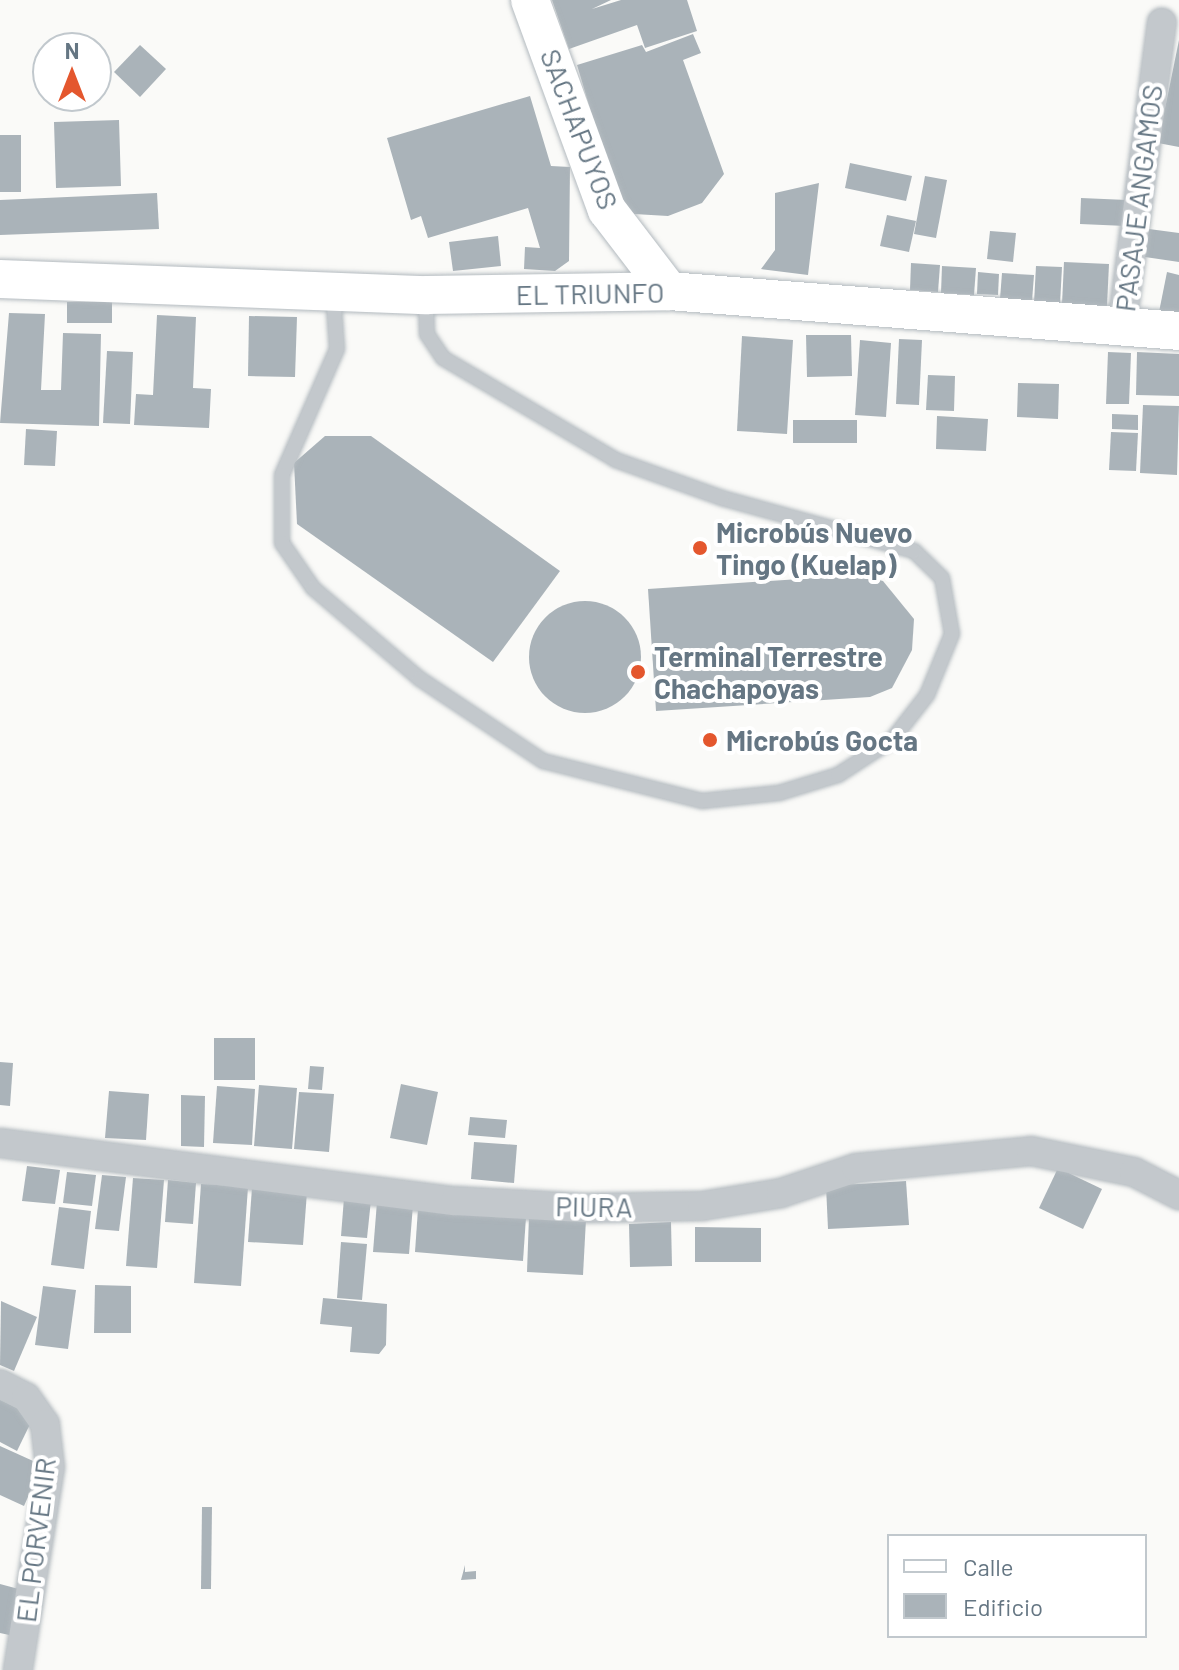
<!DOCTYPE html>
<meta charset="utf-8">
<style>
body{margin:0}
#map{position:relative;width:1179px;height:1670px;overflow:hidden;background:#fafaf8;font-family:Barlow,sans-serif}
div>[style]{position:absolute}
.building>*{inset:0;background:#aab3b9}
.round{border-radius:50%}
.roads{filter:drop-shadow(0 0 2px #b3babf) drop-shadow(0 0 2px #b3babf)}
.service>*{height:14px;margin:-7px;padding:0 7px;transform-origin:7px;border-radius:7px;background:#c3c8cc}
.minor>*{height:28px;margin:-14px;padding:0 14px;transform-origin:14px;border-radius:14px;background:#c3c8cc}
.secondary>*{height:38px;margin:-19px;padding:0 19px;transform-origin:19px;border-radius:19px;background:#fff}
.dots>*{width:22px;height:22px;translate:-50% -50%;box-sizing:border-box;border:4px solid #fff;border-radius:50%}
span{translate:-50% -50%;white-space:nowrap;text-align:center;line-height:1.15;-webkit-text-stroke:8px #fff;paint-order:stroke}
.street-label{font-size:28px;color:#657683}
.poi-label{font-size:28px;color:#657683;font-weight:700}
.left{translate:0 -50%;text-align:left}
.legend{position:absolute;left:887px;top:1534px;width:260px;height:104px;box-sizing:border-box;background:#fff;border:2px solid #c1c8cd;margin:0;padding:10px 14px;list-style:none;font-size:24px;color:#657683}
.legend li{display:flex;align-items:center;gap:16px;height:40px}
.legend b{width:40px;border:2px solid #c1c8cd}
.north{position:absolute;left:32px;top:32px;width:80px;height:80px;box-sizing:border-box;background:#fff;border:2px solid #c1c8cd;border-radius:50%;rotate:0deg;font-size:22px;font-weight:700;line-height:32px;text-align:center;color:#657683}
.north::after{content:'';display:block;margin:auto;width:28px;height:36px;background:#e4572e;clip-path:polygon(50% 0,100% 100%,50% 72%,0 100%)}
</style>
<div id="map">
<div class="building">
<div style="clip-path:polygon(552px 0,611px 0,592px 9px,621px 0,687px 0,697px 31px,645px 48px,637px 25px,569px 49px)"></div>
<div style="clip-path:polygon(693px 34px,701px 53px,683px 60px,724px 174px,702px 203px,668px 216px,634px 214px,618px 202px,577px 65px,642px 45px,646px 52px)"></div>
<div style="clip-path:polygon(1179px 40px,1179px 147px,1158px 143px)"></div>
<div style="clip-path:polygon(140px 45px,166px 69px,140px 97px,114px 72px)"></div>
<div style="clip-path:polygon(530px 96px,551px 166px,570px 167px,569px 261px,555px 271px,524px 269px,525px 247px,540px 248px,528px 208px,428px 238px,421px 216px,411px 220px,387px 138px)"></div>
<div style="clip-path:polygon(119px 120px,121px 186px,56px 188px,54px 122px)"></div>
<div style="clip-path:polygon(0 135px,21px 135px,21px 192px,0 192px)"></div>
<div style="clip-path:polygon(850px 163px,912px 176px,906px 201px,845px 188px)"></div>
<div style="clip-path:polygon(925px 176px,947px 180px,936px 238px,914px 234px)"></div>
<div style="clip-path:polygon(819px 183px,808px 275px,761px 269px,775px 250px,775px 193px)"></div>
<div style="clip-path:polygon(157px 193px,159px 229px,0 235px,0 200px)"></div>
<div style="clip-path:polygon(1081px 198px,1127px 200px,1126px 226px,1080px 224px)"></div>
<div style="clip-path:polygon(887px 215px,916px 221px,909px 252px,880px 246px)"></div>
<div style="clip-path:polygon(1149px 229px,1179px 233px,1179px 262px,1145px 257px)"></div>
<div style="clip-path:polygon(990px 231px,1016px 233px,1013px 262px,987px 259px)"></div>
<div style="clip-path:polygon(498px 236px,501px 266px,453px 271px,449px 242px)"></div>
<div style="clip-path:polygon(1064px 262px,1109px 264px,1107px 306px,1062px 304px)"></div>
<div style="clip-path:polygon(911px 263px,940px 265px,938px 292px,910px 290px)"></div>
<div style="clip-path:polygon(942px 266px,976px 268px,974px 295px,941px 293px)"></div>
<div style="clip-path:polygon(1036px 266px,1062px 267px,1060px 304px,1034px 303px)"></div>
<div style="clip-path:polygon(978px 272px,999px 274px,998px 295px,977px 294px)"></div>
<div style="clip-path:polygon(1167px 272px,1179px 275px,1179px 316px,1159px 312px)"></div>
<div style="clip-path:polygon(1002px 273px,1034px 275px,1032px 301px,1000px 299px)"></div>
<div style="clip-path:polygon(67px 302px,112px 302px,112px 323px,67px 323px)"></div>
<div style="clip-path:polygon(9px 313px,45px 314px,41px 390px,61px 390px,63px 333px,101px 334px,99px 426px,0 423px)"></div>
<div style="clip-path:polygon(157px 315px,196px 317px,193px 388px,211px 389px,209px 428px,134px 425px,136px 394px,153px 395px)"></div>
<div style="clip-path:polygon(249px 316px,297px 317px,295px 377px,248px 376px)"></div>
<div style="clip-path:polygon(806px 335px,851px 335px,852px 376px,807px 377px)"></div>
<div style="clip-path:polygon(742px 336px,793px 340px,787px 434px,737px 431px)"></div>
<div style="clip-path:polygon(899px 339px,922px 340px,919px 405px,896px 404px)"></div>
<div style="clip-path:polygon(860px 340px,891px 343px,886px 417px,855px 415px)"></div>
<div style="clip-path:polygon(107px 351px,133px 352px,130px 424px,103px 423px)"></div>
<div style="clip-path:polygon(1108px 352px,1131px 353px,1129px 404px,1106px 404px)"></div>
<div style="clip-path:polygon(1137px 352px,1179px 354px,1179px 396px,1136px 395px)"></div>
<div style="clip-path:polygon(928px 375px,955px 376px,954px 411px,926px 410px)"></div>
<div style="clip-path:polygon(1018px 383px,1059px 384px,1058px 419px,1017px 417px)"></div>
<div style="clip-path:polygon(1143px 405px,1179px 406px,1177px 475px,1140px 473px)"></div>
<div style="clip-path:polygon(1112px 414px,1138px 415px,1138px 430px,1112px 429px)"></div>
<div style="clip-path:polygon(937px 416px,988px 419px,986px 451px,936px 449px)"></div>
<div style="clip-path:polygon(793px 420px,857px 420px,857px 443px,793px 443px)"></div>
<div style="clip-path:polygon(26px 429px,57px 431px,55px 466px,24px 465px)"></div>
<div style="clip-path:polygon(1111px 432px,1138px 433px,1136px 471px,1109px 470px)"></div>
<div style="clip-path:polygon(325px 436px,371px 436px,560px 571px,493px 662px,297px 524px,294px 463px)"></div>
<div style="clip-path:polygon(860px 575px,883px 581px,914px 619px,912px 650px,892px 688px,870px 697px,656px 711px,648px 589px)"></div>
<div class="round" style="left:529px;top:601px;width:112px;height:112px"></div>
<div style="clip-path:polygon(214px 1038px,255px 1038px,255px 1080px,214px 1080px)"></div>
<div style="clip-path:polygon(0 1062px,13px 1063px,10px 1106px,0 1105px)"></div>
<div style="clip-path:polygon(310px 1066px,324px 1067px,322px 1090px,308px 1089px)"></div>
<div style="clip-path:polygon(401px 1084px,438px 1092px,427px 1145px,390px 1138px)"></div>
<div style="clip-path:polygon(259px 1085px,297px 1088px,292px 1149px,254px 1146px)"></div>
<div style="clip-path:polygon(217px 1086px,255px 1089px,252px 1145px,213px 1143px)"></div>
<div style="clip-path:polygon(109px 1091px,149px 1094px,146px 1140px,105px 1138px)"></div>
<div style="clip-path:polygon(299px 1092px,334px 1094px,329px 1152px,294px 1149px)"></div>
<div style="clip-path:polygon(181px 1095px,205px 1096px,204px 1147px,181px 1146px)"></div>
<div style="clip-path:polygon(470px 1117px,507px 1120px,505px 1138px,468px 1135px)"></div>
<div style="clip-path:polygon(474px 1142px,517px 1145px,514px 1183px,471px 1179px)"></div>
<div style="clip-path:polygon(27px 1166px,60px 1170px,55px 1204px,22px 1201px)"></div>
<div style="clip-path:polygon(1058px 1168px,1102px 1189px,1083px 1229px,1039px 1208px)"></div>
<div style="clip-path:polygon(67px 1172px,96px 1175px,92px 1206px,63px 1203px)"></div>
<div style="clip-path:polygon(102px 1175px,126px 1177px,119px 1231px,95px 1229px)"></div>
<div style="clip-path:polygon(133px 1178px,164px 1180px,157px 1268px,126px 1266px)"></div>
<div style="clip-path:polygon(168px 1180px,196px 1183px,193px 1224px,165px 1222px)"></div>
<div style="clip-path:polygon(906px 1181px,909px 1225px,828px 1229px,826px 1186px)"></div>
<div style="clip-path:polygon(201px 1184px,248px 1187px,241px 1286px,194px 1283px)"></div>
<div style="clip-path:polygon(252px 1188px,307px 1192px,303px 1245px,248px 1242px)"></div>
<div style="clip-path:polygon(344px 1198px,371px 1200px,367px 1238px,341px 1236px)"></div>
<div style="clip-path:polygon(377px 1202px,413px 1205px,409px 1254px,373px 1252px)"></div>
<div style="clip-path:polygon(59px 1207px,91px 1211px,84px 1269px,51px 1265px)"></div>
<div style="clip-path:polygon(418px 1209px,526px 1217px,523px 1261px,415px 1252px)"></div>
<div style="clip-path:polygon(529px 1216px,586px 1219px,583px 1275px,527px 1272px)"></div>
<div style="clip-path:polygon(671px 1222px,672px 1266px,630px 1267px,629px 1224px)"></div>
<div style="clip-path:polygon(695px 1227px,761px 1228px,761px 1262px,695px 1262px)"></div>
<div style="clip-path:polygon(341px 1242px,367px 1244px,362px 1300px,337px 1298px)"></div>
<div style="clip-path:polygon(95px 1285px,131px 1286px,131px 1333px,94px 1333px)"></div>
<div style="clip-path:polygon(43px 1286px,76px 1290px,68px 1349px,35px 1345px)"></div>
<div style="clip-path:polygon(323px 1298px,387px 1304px,386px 1345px,379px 1354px,350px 1352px,352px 1327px,320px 1324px)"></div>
<div style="clip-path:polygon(1px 1301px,37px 1317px,14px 1371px,0 1365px)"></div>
<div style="clip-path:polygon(0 1400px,34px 1416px,17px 1451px,0 1442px)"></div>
<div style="clip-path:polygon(0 1446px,42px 1465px,24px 1506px,0 1495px)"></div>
<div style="clip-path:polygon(202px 1507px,212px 1507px,211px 1589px,201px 1589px)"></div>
<div style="clip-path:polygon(465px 1565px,465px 1572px,476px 1571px,476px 1579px,461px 1580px)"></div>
<div style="clip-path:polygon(0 1584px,26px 1591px,14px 1636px,0 1633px)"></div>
</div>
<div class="roads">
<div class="service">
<div style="left:333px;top:292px;width:57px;rotate:86deg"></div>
<div style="left:337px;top:349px;width:137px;rotate:113.6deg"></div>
<div style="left:282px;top:475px;width:68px;rotate:90deg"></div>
<div style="left:282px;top:543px;width:55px;rotate:55.4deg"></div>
<div style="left:313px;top:588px;width:140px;rotate:40.4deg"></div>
<div style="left:420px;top:679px;width:148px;rotate:33.7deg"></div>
<div style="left:543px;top:761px;width:164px;rotate:14.1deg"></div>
<div style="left:702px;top:801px;width:77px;rotate:-5.9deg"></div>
<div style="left:779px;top:793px;width:62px;rotate:-17deg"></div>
<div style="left:838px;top:775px;width:64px;rotate:-32.9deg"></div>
<div style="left:892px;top:740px;width:57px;rotate:-52.1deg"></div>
<div style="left:927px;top:695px;width:66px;rotate:-67.7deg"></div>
<div style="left:952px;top:634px;width:57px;rotate:-100.1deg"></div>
<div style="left:942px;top:578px;width:39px;rotate:-136deg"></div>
<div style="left:914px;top:551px;width:199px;rotate:-164.6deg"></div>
<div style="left:722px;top:498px;width:113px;rotate:-160.3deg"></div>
<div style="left:616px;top:460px;width:201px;rotate:-149.5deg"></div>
<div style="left:443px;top:358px;width:29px;rotate:-124deg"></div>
<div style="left:427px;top:334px;width:38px;rotate:-92deg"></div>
</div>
<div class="minor">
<div style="left:1122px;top:325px;width:305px;rotate:-82.5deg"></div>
<div style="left:0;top:1143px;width:459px;rotate:7.3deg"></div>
<div style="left:455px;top:1201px;width:128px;rotate:3.1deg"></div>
<div style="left:583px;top:1208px;width:119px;rotate:-1deg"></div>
<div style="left:702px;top:1206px;width:80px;rotate:-9.3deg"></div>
<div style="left:781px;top:1193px;width:79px;rotate:-18.4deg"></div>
<div style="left:856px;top:1168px;width:176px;rotate:-5.5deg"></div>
<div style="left:1031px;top:1151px;width:105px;rotate:11.5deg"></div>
<div style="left:1134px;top:1172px;width:51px;rotate:27.1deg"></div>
<div style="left:0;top:1384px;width:29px;rotate:27deg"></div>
<div style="left:26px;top:1397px;width:33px;rotate:55deg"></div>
<div style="left:45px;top:1424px;width:43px;rotate:83.4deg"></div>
<div style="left:50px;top:1467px;width:206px;rotate:99deg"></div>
</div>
<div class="secondary">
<div style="left:530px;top:0;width:224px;rotate:69.9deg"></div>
<div style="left:607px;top:210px;width:102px;rotate:52.6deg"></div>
<div style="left:0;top:279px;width:426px;rotate:2.2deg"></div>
<div style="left:426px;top:295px;width:243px;rotate:-0.9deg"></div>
<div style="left:669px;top:291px;width:512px;rotate:4.48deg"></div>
</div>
</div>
<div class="dots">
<div style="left:700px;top:548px;background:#e4572e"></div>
<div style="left:638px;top:672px;background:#e4572e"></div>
<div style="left:710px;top:740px;background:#e4572e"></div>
</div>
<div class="street-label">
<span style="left:580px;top:129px;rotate:69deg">SACHAPUYOS</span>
<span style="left:1138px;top:198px;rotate:-83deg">PASAJE ANGAMOS</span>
<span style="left:590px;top:293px;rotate:-1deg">EL TRIUNFO</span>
<span style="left:594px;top:1206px;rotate:1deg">PIURA</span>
<span style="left:35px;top:1540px;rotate:-83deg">EL PORVENIR</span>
</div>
<div class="poi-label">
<span class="left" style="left:716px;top:548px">Microbús Nuevo<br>Tingo (Kuelap)</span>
<span class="left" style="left:654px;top:672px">Terminal Terrestre<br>Chachapoyas</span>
<span class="left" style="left:726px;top:740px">Microbús Gocta</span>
</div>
<ul class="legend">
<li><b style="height:10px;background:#fff"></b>Calle</li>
<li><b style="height:22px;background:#aab3b9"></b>Edificio</li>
</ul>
<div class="north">N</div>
</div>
